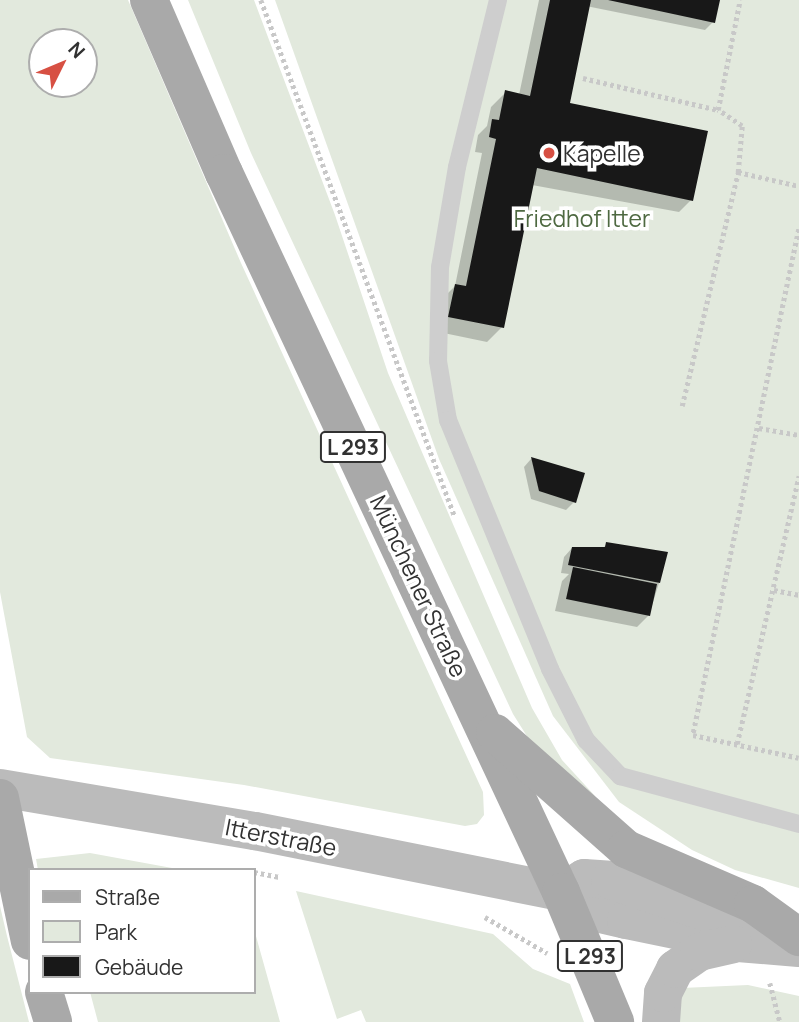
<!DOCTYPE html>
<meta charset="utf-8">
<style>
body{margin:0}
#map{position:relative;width:799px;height:1022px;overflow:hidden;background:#fff;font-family:Manrope,sans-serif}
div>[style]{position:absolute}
.green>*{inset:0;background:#e2e9dd}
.shadow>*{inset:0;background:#0003}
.building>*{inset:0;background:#181818}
.path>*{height:4.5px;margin-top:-2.25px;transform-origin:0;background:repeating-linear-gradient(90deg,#c8c8c8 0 3.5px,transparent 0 7px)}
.lane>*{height:18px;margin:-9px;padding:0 9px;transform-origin:9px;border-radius:9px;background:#cecece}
.secondary>*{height:38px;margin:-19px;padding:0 19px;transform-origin:19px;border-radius:19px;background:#bbb}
.primary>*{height:38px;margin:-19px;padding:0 19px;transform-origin:19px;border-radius:19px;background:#a9a9a9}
.dots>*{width:19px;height:19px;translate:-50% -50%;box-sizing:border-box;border:4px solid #fff;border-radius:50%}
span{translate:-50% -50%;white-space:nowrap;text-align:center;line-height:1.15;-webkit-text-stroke:7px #fff;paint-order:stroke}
.shield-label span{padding:2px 5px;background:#fff;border:2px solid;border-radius:5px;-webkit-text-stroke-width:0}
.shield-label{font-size:21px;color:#313131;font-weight:700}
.poi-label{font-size:23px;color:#313131}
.left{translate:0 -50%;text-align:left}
.park-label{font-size:23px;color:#4e6941}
.street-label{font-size:23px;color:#313131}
.legend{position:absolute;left:28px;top:868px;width:228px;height:126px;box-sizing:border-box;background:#fff;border:2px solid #adadad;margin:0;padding:9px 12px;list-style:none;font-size:21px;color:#313131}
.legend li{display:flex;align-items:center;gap:14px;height:35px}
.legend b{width:35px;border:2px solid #adadad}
.north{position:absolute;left:28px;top:28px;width:70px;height:70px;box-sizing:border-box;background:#fff;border:2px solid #adadad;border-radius:50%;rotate:47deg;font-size:19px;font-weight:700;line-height:28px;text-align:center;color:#313131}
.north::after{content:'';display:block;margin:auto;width:24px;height:32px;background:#d75043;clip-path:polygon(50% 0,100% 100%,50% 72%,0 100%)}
</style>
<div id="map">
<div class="green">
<div style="clip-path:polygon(evenodd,0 0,128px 0,241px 263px,483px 792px,484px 815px,477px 824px,465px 826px,244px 785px,50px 758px,27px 737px,0 592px,0 0,42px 42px,84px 42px,84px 84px,42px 84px,42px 42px)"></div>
<div style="clip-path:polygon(188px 0,254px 0,335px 215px,388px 373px,532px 708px,562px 760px,596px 797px,530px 741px,513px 714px,251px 153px)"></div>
<div style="clip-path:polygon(275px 0,799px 0,799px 888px,735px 870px,692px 850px,619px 802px,553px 716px,439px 459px)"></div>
<div style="clip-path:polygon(90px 853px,183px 870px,38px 870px,36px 859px)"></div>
<div style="clip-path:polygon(296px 891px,493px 934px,533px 969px,570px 984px,584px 1022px,366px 1022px,361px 1010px,337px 1019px)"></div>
<div style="clip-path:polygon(0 906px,7px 936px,29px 1022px,0 1022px)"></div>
<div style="clip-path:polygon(254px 929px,280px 1022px,98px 1022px,90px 992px,254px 992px)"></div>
<div style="clip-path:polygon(748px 985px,799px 996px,799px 1022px,670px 1022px,682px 988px)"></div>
</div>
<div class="shadow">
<div style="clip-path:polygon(539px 0,718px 0,713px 22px,705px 30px,586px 6px,568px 105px,691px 200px,679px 212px,532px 185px,502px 327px,487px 342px,434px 331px,440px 301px,455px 286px,482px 153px,475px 152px,478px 135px,487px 126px,491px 107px,506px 92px,519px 95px)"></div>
<div style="clip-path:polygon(531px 459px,582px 474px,574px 502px,566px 510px,531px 499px,524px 467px)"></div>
<div style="clip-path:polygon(607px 544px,659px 583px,649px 615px,637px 627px,555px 611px,562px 581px,569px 574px,561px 573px,564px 557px,572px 548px,602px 549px)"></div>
</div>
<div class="building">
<div style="clip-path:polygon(550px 0,591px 0,570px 103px,708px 131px,693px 201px,537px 168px,504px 328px,448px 317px,455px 284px,466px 286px,496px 139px,489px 137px,492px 119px,499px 120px,505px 90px,530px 96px)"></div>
<div style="clip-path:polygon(608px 0,720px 0,715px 23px)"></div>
<div style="clip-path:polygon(531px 457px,585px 473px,576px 503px,539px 491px)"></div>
<div style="clip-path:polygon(606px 542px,668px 552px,660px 583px,568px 565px,572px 547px,605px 547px)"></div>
<div style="clip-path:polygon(573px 567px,657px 584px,650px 616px,566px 599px)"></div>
</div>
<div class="path">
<div style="left:261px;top:0;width:552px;rotate:69.43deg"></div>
<div style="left:583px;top:78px;width:139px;rotate:13.3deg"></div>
<div style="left:738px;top:172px;width:63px;rotate:12.9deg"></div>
<div style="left:799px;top:229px;width:517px;rotate:101.83deg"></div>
<div style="left:693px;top:735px;width:108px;rotate:12.2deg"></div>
<div style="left:682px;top:406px;width:241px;rotate:-76.5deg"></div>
<div style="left:738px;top:172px;width:46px;rotate:-85deg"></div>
<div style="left:742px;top:126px;width:29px;rotate:-146deg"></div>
<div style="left:718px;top:110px;width:112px;rotate:-78.7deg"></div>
<div style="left:759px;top:428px;width:41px;rotate:9.9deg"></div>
<div style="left:774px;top:590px;width:25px;rotate:11deg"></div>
<div style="left:737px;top:744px;width:275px;rotate:-77deg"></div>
<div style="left:254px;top:872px;width:26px;rotate:11deg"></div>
<div style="left:485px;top:917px;width:72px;rotate:30.1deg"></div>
<div style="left:770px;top:983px;width:40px;rotate:75.6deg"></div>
</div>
<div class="lane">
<div style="left:498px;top:0;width:172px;rotate:103.8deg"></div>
<div style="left:457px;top:167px;width:101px;rotate:99.6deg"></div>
<div style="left:440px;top:267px;width:94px;rotate:91.2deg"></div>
<div style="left:438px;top:361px;width:60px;rotate:80.4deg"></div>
<div style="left:448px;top:420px;width:269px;rotate:67.7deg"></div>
<div style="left:550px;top:669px;width:80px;rotate:63.1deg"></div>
<div style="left:586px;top:740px;width:50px;rotate:46.6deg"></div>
<div style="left:620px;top:776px;width:185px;rotate:15deg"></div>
</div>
<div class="secondary">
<div style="left:0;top:788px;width:259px;rotate:9.6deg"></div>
<div style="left:255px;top:831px;width:312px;rotate:11.3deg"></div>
<div style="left:561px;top:892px;width:41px;rotate:31deg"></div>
<div style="left:596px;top:913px;width:31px;rotate:13deg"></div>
<div style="left:626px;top:920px;width:114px;rotate:11.6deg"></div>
<div style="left:738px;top:943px;width:61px;rotate:4.7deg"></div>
<div style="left:561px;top:892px;width:27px;rotate:-31deg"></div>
<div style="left:584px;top:878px;width:26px;rotate:4deg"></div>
<div style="left:610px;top:880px;width:128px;rotate:18.7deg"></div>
<div style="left:661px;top:1022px;width:29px;rotate:-86deg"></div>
<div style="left:663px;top:993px;width:27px;rotate:-63deg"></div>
<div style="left:675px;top:969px;width:29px;rotate:-35deg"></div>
<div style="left:699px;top:952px;width:35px;rotate:-13deg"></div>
</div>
<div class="primary">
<div style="left:149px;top:0;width:189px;rotate:66.6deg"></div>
<div style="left:224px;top:173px;width:794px;rotate:64.89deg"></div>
<div style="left:561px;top:892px;width:141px;rotate:67.4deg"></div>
<div style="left:495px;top:733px;width:175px;rotate:41.5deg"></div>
<div style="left:626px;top:849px;width:138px;rotate:23.4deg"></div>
<div style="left:753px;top:904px;width:57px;rotate:35.7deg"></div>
<div style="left:0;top:798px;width:146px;rotate:78.2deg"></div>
<div style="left:44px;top:992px;width:31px;rotate:73deg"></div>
</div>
<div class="dots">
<div style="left:549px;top:153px;background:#d75043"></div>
</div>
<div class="shield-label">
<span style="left:353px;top:447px">L 293</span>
<span style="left:590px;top:956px">L 293</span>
</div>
<div class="poi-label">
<span class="left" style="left:563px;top:153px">Kapelle</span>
</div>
<div class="park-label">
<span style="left:582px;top:218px">Friedhof Itter</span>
</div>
<div class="street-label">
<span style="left:419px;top:586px;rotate:65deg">Münchener Straße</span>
<span style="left:281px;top:837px;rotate:11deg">Itterstraße</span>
</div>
<ul class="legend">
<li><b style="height:9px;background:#a9a9a9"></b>Straße</li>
<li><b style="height:19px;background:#e2e9dd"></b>Park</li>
<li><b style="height:19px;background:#181818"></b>Gebäude</li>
</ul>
<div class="north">N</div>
</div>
